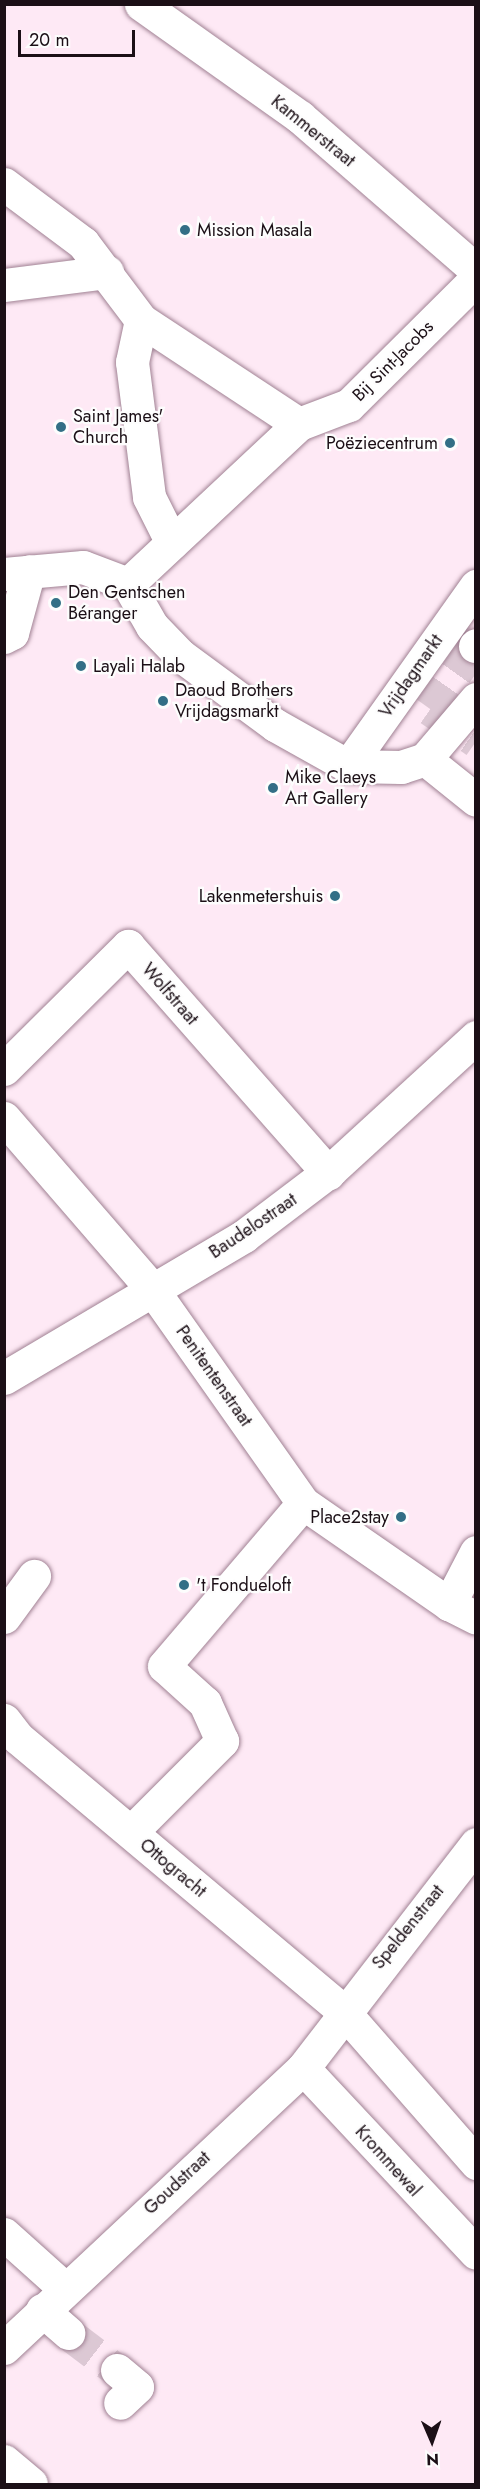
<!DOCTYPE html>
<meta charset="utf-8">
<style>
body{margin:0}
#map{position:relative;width:480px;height:2489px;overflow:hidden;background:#fee9f5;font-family:Jost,sans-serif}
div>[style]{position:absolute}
.minor-tunnel>*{height:33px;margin-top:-16.5px;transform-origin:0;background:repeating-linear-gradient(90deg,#dcc8d4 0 33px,transparent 0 49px)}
.roads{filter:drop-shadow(0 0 2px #a08193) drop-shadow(0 0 2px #a08193)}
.minor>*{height:33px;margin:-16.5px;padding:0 16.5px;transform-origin:16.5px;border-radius:16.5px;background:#fff}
.dots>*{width:16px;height:16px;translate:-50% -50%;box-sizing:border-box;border:3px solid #fdfdfd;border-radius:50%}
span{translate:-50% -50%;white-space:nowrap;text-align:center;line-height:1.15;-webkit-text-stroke:4.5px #fdfdfd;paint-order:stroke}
.street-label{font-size:18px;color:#1b0f16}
.poi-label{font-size:18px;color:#1b0f16}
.left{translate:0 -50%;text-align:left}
.right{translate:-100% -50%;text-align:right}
.frame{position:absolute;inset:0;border:6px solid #1b0f16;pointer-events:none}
.north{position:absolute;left:402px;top:2411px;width:60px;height:60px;-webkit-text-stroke:4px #fdfdfd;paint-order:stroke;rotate:178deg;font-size:16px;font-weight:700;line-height:24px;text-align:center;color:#1b0f16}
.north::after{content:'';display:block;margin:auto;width:21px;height:27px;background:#1b0f16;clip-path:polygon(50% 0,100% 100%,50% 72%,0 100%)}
.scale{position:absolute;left:18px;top:30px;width:117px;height:27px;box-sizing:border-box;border:3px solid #1b0f16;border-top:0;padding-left:8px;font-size:18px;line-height:21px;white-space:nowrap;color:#1b0f16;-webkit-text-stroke:4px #fdfdfd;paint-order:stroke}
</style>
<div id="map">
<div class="minor-tunnel">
<div style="left:475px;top:646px;width:77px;rotate:125.5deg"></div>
<div style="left:430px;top:709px;width:56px;rotate:34.8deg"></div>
<div style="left:68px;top:2333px;width:61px;rotate:37.1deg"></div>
</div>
<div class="roads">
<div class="minor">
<div style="left:141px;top:4px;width:195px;rotate:35.4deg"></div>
<div style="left:300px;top:117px;width:233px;rotate:41deg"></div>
<div style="left:4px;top:184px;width:99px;rotate:36.8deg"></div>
<div style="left:83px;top:243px;width:96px;rotate:53deg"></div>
<div style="left:141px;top:320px;width:189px;rotate:33.4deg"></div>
<div style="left:4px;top:285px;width:104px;rotate:-7.2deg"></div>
<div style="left:141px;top:320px;width:43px;rotate:102.1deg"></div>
<div style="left:132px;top:362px;width:136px;rotate:82.8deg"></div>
<div style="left:149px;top:497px;width:51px;rotate:63.4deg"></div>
<div style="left:4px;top:574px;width:79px;rotate:-5.1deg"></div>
<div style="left:83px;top:567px;width:48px;rotate:20.7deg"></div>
<div style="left:128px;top:584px;width:234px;rotate:-43.1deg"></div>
<div style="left:299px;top:424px;width:53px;rotate:-20.8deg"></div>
<div style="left:349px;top:405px;width:179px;rotate:-44.8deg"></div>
<div style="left:128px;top:584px;width:48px;rotate:60.3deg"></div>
<div style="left:152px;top:626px;width:40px;rotate:46deg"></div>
<div style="left:180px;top:655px;width:118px;rotate:36.4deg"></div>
<div style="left:275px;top:725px;width:84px;rotate:29.3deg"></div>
<div style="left:348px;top:766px;width:53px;rotate:1.1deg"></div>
<div style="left:401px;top:767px;width:25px;rotate:-18deg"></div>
<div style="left:425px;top:759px;width:79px;rotate:-49.6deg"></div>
<div style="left:4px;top:637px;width:9px;rotate:-27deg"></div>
<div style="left:12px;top:633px;width:64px;rotate:-74.7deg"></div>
<div style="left:475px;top:646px;width:1px;rotate:-45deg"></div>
<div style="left:425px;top:759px;width:65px;rotate:38.8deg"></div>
<div style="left:348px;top:766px;width:221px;rotate:-54.6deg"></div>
<div style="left:4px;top:1069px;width:175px;rotate:-44.8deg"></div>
<div style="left:128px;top:946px;width:303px;rotate:48.6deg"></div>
<div style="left:4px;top:1118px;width:226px;rotate:49.1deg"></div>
<div style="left:152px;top:1289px;width:262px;rotate:54.8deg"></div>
<div style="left:303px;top:1503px;width:178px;rotate:34.7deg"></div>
<div style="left:4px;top:1378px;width:279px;rotate:-30.6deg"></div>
<div style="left:244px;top:1236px;width:109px;rotate:-37.2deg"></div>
<div style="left:331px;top:1170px;width:197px;rotate:-42.5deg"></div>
<div style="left:476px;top:1552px;width:59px;rotate:117.4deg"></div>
<div style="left:449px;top:1604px;width:30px;rotate:27deg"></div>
<div style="left:4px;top:1617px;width:51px;rotate:-53.8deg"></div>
<div style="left:4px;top:1720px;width:23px;rotate:52deg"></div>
<div style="left:18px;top:1738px;width:426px;rotate:40deg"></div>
<div style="left:344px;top:2012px;width:201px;rotate:48.8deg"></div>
<div style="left:131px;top:1832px;width:129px;rotate:-45deg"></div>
<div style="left:222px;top:1741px;width:42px;rotate:-114.1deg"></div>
<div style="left:205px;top:1703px;width:55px;rotate:-137.9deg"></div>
<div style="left:164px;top:1666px;width:214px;rotate:-49.5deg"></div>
<div style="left:303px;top:2068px;width:253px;rotate:46.9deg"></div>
<div style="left:4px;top:2234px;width:79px;rotate:41.9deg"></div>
<div style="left:42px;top:2310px;width:35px;rotate:41deg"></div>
<div style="left:4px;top:2348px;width:410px;rotate:-43.1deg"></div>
<div style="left:303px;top:2068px;width:283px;rotate:-52.3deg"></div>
<div style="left:117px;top:2370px;width:26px;rotate:40deg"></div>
<div style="left:137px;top:2387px;width:23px;rotate:137deg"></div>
<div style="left:4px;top:2461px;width:35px;rotate:40deg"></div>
</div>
</div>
<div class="dots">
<div style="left:185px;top:230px;background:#336f86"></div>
<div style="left:61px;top:427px;background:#336f86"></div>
<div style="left:450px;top:443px;background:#336f86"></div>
<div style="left:56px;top:603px;background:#336f86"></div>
<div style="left:81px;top:666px;background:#336f86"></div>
<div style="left:163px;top:701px;background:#336f86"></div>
<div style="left:273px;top:788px;background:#336f86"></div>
<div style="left:335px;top:896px;background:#336f86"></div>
<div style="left:401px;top:1517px;background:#336f86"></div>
<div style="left:184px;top:1585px;background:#336f86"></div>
</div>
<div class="street-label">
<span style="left:313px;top:131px;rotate:39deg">Kammerstraat</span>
<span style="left:393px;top:361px;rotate:-45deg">Bij Sint-Jacobs</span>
<span style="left:411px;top:676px;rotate:-55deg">Vrijdagmarkt</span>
<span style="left:170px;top:994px;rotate:49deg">Wolfstraat</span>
<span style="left:253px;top:1226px;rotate:-34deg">Baudelostraat</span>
<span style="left:214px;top:1376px;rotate:55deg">Penitentenstraat</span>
<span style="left:173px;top:1868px;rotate:40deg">Ottogracht</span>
<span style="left:408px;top:1927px;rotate:-51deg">Speldenstraat</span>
<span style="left:388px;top:2161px;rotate:48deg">Krommewal</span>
<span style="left:177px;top:2183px;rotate:-43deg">Goudstraat</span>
</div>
<div class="poi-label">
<span class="left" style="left:197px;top:230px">Mission Masala</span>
<span class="left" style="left:73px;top:427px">Saint James'<br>Church</span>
<span class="right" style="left:438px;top:443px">Poëziecentrum</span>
<span class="left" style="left:68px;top:603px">Den Gentschen<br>Béranger</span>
<span class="left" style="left:93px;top:666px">Layali Halab</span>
<span class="left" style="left:175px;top:701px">Daoud Brothers<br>Vrijdagsmarkt</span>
<span class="left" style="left:285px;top:788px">Mike Claeys<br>Art Gallery</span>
<span class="right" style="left:323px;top:896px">Lakenmetershuis</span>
<span class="right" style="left:389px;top:1517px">Place2stay</span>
<span class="left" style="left:196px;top:1585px">'t Fondueloft</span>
</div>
<div class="frame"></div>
<div class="north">N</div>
<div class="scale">20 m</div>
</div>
